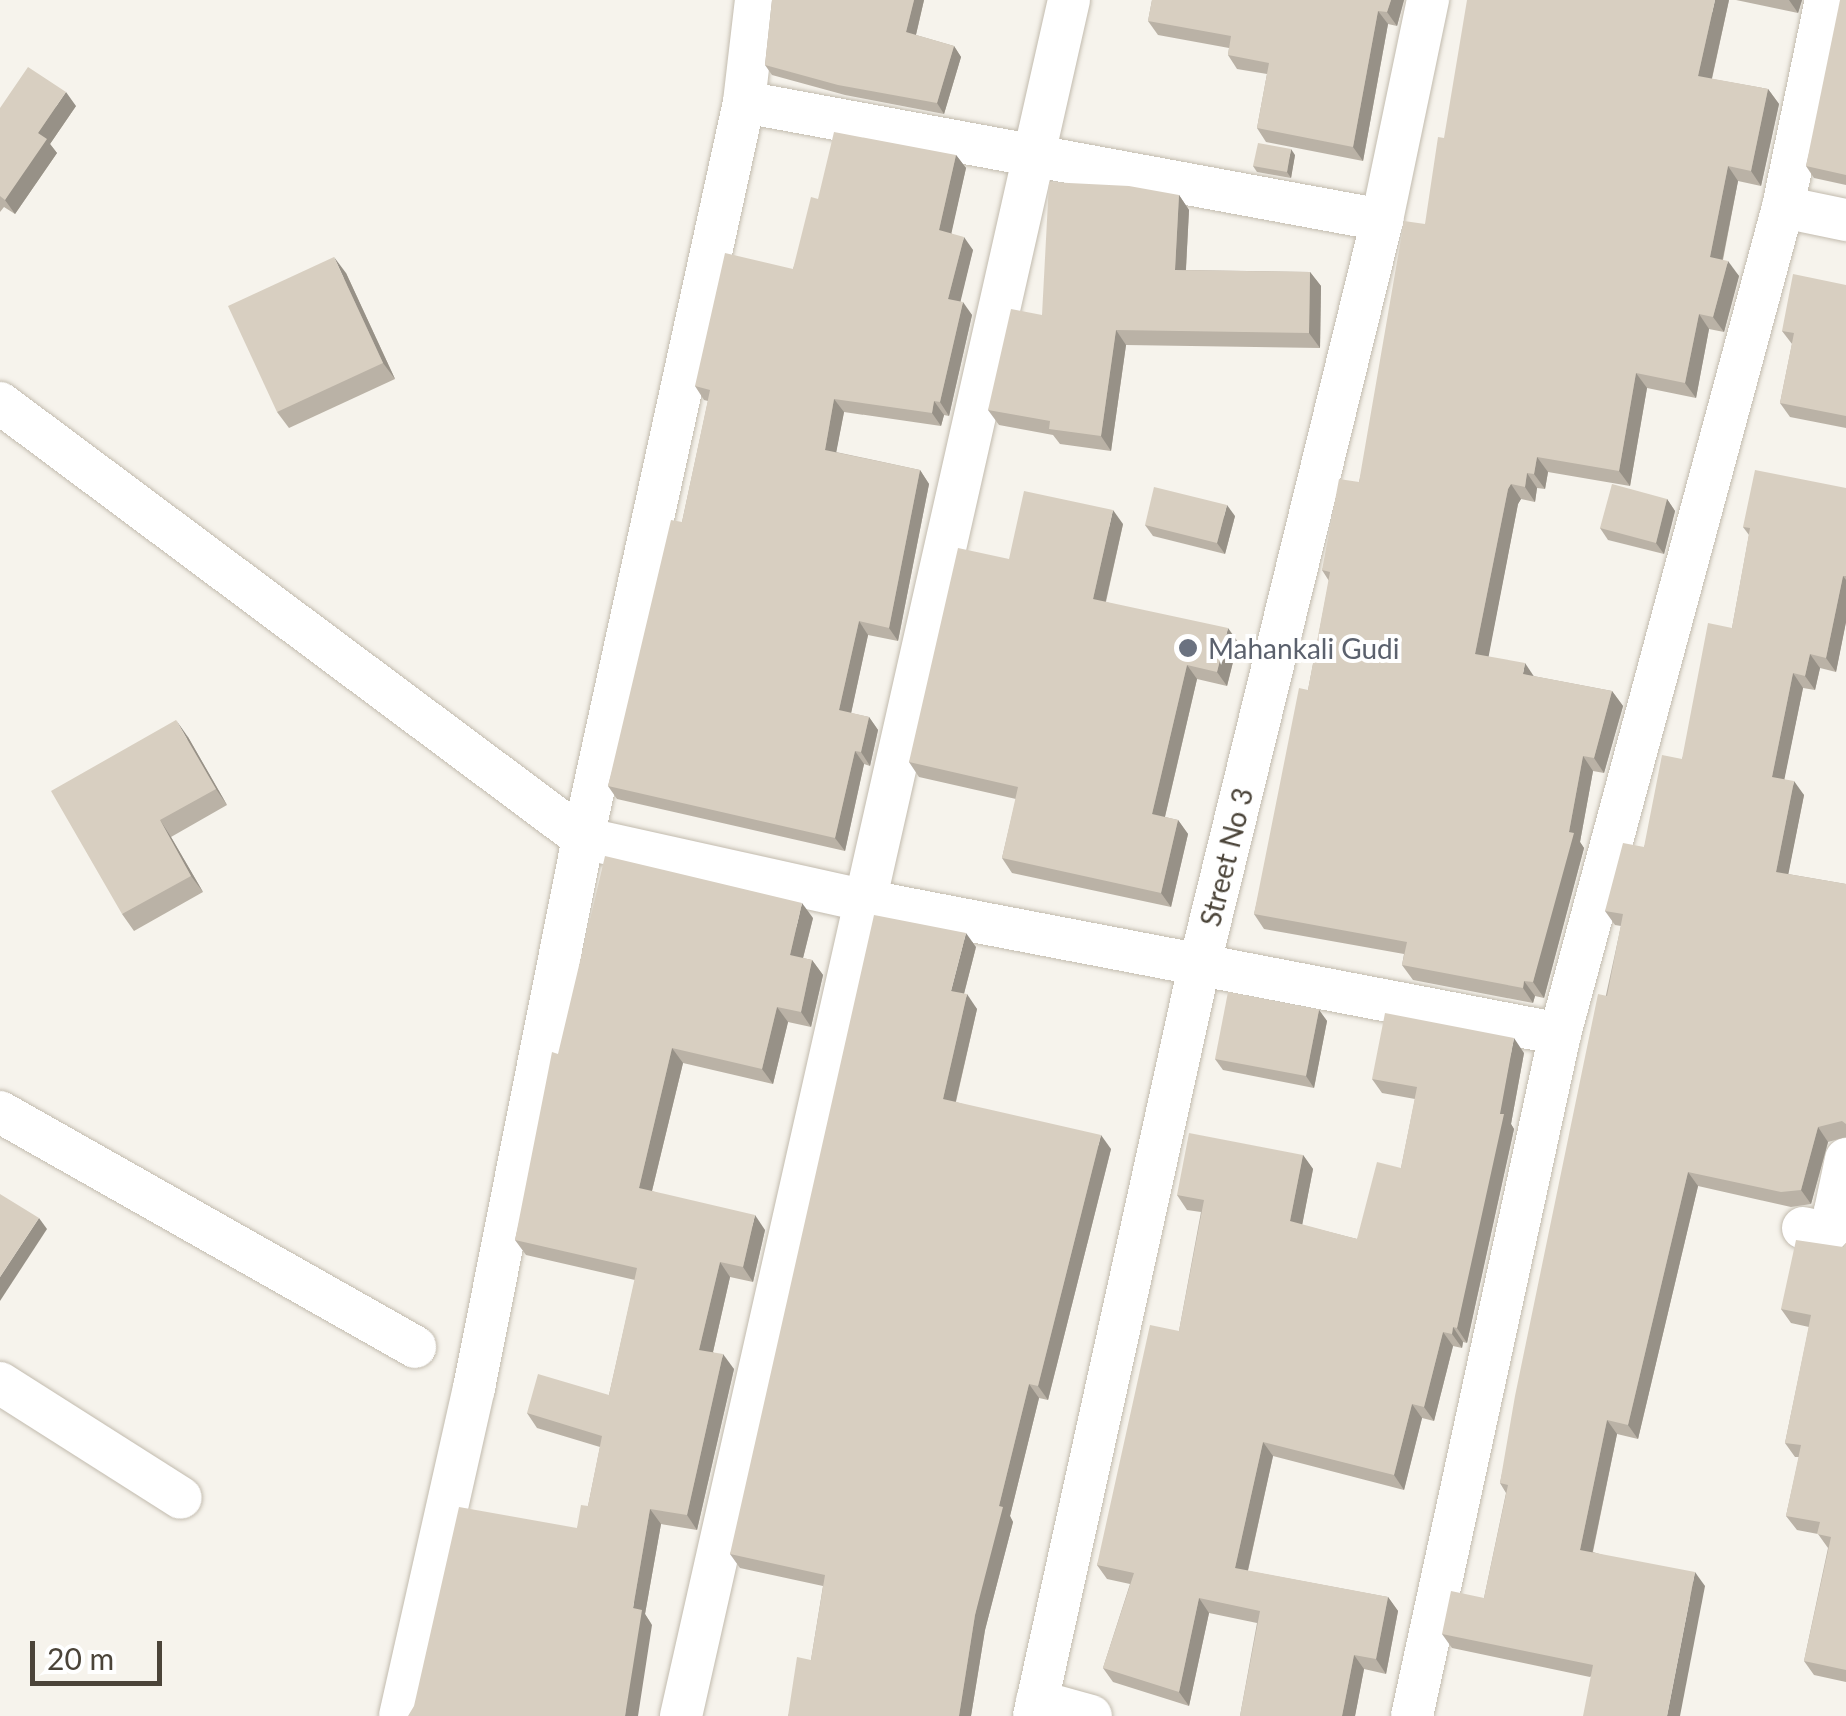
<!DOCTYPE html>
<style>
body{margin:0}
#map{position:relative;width:1846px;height:1716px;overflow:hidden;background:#f6f3ec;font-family:Lato,sans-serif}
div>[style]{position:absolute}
.roads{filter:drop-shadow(0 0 2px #c2bbae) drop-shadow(0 0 2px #c2bbae)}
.minor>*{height:42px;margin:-21px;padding:0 21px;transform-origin:21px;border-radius:21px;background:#fff}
.wall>*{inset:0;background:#bab2a6}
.shaded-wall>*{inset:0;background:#979187}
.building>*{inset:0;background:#d8cfc1}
.dots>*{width:28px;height:28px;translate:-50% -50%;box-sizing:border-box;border:5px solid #fff;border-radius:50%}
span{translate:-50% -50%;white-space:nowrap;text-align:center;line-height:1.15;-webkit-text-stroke:8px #fff;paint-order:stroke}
.worship-label{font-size:28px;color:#5b616d}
.left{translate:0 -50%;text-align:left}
.street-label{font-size:28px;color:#4b4439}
.scale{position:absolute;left:30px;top:1641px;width:132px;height:45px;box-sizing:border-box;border:5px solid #4b4439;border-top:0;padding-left:12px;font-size:30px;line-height:35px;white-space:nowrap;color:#4b4439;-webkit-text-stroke:8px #fff;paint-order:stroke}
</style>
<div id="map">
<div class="roads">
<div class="minor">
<div style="left:744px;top:102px;width:649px;rotate:10.48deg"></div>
<div style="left:1783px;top:207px;width:64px;rotate:11.7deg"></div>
<div style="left:0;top:403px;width:727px;rotate:36.73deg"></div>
<div style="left:583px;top:838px;width:287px;rotate:12.5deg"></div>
<div style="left:863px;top:900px;width:710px;rotate:10.88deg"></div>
<div style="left:0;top:1112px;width:477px;rotate:29.5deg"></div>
<div style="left:1846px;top:1159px;width:53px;rotate:101.9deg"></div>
<div style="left:1835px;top:1211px;width:11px;rotate:10deg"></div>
<div style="left:1803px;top:1228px;width:44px;rotate:11.8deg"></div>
<div style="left:0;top:1383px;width:214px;rotate:32.4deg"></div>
<div style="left:1037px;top:1701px;width:56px;rotate:15.5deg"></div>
<div style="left:400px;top:1716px;width:336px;rotate:-77.3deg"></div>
<div style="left:474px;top:1388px;width:561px;rotate:-78.79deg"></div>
<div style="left:583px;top:838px;width:753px;rotate:-77.66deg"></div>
<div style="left:744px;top:102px;width:103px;rotate:-83.3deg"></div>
<div style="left:681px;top:1716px;width:1759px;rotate:-77.26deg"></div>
<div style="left:1034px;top:1716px;width:767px;rotate:-77.58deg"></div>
<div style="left:1199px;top:967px;width:769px;rotate:-76.23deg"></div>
<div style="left:1382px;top:220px;width:225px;rotate:-78.2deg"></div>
<div style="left:1412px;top:1716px;width:698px;rotate:-77.76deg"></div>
<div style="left:1560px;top:1034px;width:857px;rotate:-74.91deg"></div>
<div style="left:1783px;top:207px;width:211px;rotate:-78.3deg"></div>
</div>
</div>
<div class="wall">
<div style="clip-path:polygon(772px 0,924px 0,916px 35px,954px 46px,961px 57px,944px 114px,845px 95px,772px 75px,765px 65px)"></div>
<div style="clip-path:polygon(1152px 0,1404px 0,1397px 26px,1388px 24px,1363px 161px,1266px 142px,1257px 128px,1267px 74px,1237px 69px,1228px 55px,1229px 48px,1158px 35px,1148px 21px)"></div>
<div style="clip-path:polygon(1729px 0,1712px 79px,1768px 89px,1779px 104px,1761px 186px,1738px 181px,1723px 260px,1739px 276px,1724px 332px,1709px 329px,1696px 398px,1647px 388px,1630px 486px,1548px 472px,1545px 489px,1537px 488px,1535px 502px,1521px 499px,1518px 504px,1488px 657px,1533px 676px,1612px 691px,1623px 706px,1604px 773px,1593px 771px,1580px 842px,1584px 848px,1544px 998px,1535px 996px,1533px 1003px,1413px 980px,1402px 965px,1404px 954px,1264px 929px,1254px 914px,1308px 690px,1329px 581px,1322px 570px,1359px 482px,1425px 224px)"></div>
<div style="clip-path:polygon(1736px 0,1802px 0,1798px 13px)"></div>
<div style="clip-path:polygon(1846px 0,1846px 185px,1814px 178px,1806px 166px)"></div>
<div style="clip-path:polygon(76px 106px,50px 144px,57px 153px,15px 214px,4px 207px,0 212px,0 108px)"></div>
<div style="clip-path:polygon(956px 155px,966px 168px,951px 233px,973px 250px,960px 301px,972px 315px,949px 416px,944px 415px,941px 426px,844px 412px,836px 452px,920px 470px,929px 484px,898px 641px,868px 635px,851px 713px,869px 717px,878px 730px,870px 766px,864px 764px,845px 851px,617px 799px,608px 786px,682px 522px,708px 401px,704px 400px,695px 386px,793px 269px,818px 199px)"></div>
<div style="clip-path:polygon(1295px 155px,1291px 178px,1257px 172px,1253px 166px)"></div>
<div style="clip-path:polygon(1179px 195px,1189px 210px,1186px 270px,1310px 272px,1321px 286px,1320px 348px,1126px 345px,1111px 451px,1060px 444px,1053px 435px,999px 425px,988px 410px,1042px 315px)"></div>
<div style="clip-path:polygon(346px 273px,395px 379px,289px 428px,277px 412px)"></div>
<div style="clip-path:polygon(1846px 285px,1846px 428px,1790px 417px,1780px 403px,1792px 344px,1782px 331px)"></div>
<div style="clip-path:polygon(1846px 488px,1846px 622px,1836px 672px,1820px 668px,1815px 690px,1803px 688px,1784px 779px,1804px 795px,1788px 874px,1846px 884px,1846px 1137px,1828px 1142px,1811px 1204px,1791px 1207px,1698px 1186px,1638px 1439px,1617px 1434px,1593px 1552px,1705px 1586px,1590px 1677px,1452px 1648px,1442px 1634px,1484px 1598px,1506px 1493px,1500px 1483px,1621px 926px,1615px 925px,1605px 911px,1644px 847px,1682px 759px,1732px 628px,1749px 535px,1743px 527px)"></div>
<div style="clip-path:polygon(1667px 499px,1675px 511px,1664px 554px,1608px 540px,1600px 528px)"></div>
<div style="clip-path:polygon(1235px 516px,1225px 554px,1153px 536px,1145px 525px)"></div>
<div style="clip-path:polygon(1123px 524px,1106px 602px,1238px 642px,1227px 686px,1197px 679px,1165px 817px,1178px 820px,1188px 834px,1171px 907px,1012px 873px,1002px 858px,1016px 799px,919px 777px,909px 762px,1009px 559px)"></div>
<div style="clip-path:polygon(188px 737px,227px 805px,171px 837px,203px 892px,134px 931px,122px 914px)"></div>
<div style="clip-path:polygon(813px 918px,803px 958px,812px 960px,823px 975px,811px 1027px,788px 1022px,773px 1084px,683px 1063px,652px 1191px,765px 1230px,753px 1282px,730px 1277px,713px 1352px,734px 1369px,697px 1530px,661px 1524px,645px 1614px,652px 1625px,577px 1528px,588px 1506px,600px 1447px,537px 1428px,527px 1413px,609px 1395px,635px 1280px,526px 1255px,515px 1240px,558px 1054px)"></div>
<div style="clip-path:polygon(976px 947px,964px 994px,977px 1009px,956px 1102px,1111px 1149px,1048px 1400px,1039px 1398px,1010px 1516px,1013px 1522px,985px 1630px,971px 1716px,788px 1716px,811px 1660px,823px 1586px,740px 1568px,730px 1554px)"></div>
<div style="clip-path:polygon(1319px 1010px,1327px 1021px,1314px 1088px,1223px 1070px,1215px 1059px)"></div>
<div style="clip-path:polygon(1524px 1053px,1511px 1124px,1514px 1129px,1467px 1343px,1463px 1342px,1462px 1348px,1453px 1346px,1434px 1421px,1422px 1418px,1404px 1490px,1273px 1456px,1248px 1571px,1388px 1597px,1398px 1611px,1386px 1674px,1364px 1669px,1355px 1716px,1240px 1716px,1257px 1623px,1209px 1613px,1189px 1706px,1113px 1682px,1103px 1668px,1130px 1584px,1107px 1579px,1097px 1565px,1179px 1331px,1201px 1212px,1187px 1210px,1177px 1195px,1303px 1155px,1313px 1169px,1302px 1225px,1357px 1239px,1401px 1168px,1415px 1099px,1382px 1093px,1372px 1079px)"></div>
<div style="clip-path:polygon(1846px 1243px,1846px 1682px,1814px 1675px,1804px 1661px,1828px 1548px,1818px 1534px,1797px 1530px,1786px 1516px,1799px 1457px,1795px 1457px,1785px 1443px,1809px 1327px,1791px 1323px,1781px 1309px)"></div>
</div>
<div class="shaded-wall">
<div style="clip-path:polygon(914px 0,924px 0,914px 43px,906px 32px)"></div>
<div style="clip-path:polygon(1391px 0,1404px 0,1397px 26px,1387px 12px)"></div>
<div style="clip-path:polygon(1715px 0,1729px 0,1709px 91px,1698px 76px)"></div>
<div style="clip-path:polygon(1789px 0,1802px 0,1798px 13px)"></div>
<div style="clip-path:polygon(1378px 11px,1388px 24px,1363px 161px,1353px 147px)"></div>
<div style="clip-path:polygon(954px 46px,961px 57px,944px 114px,937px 103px)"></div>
<div style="clip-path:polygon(1768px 89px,1779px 104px,1761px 186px,1751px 171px)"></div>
<div style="clip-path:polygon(66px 92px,76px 106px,50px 144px,57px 153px,15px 214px,5px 200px,38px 133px)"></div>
<div style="clip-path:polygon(1291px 149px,1295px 155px,1291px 178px,1287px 172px)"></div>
<div style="clip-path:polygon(956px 155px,966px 168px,949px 244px,939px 230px)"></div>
<div style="clip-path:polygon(1728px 166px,1738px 181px,1720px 272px,1710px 257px)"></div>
<div style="clip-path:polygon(1179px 195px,1189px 210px,1185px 285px,1175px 270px)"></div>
<div style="clip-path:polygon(964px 237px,973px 250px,958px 312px,948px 299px)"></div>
<div style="clip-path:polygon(334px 257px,346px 273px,395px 379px,383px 363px)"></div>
<div style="clip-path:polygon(1728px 261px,1739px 276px,1724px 332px,1713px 317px)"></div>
<div style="clip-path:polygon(1310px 272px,1321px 286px,1320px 348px,1309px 333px)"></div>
<div style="clip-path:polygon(963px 302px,972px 315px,949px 416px,940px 402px)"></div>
<div style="clip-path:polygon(1699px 314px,1709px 329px,1696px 398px,1685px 383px)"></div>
<div style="clip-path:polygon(1116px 330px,1126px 345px,1111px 451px,1101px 436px)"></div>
<div style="clip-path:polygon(1636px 373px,1647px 388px,1630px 486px,1619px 471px)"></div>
<div style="clip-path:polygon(834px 399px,844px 412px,834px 464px,825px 450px)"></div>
<div style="clip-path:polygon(934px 401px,944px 415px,941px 426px,932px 413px)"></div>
<div style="clip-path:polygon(1537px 457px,1548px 472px,1545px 489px,1534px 474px)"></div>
<div style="clip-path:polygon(920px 470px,929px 484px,898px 641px,889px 628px)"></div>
<div style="clip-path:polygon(1527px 473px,1537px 488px,1535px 502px,1525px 487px)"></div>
<div style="clip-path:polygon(1511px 484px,1521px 499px,1518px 504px,1486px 670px,1475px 654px,1508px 489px)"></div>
<div style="clip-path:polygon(1667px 499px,1675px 511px,1664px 554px,1656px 543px)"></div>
<div style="clip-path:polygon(1227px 505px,1235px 516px,1225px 554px,1217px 543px)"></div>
<div style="clip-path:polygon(1113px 510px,1123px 524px,1103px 613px,1093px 599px)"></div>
<div style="clip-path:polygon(1843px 576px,1846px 580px,1846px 622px,1836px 672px,1826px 658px)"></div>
<div style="clip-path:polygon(859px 621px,868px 635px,849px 723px,839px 710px)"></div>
<div style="clip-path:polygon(1228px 628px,1238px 642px,1227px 686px,1217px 672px)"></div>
<div style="clip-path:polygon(1810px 654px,1820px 668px,1815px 690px,1805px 676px)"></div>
<div style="clip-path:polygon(1525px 663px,1535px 678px,1523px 674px)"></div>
<div style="clip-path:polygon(1187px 665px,1197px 679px,1162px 829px,1152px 814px)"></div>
<div style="clip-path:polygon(1793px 673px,1803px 688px,1782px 791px,1772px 777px)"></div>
<div style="clip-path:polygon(1612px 691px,1623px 706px,1604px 773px,1594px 758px)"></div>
<div style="clip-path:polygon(869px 717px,878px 730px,870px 766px,861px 752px)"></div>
<div style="clip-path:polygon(176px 720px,188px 737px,227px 805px,216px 789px)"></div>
<div style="clip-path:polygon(855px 751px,864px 764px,845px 851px,835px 838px)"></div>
<div style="clip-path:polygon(1583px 756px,1593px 771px,1580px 842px,1584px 848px,1544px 998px,1533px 982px,1569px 832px)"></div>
<div style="clip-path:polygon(1794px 781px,1804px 795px,1786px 886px,1776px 872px)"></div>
<div style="clip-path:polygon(160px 820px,171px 837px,203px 892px,191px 876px)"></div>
<div style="clip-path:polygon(1178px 820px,1188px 834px,1171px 907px,1161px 893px)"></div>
<div style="clip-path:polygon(802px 903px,813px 918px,800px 970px,790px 955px)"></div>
<div style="clip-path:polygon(966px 933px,976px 947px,961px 1005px,951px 991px)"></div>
<div style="clip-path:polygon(812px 960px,823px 975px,811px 1027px,801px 1012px)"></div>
<div style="clip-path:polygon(1524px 981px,1535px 996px,1533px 1003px,1523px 988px)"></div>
<div style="clip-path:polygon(967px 994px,977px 1009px,953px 1113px,943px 1099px)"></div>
<div style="clip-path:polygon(777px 1007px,788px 1022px,773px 1084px,762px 1069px)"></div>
<div style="clip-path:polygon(1319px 1010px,1327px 1021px,1314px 1088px,1306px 1076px)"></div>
<div style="clip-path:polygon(1514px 1038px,1524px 1053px,1511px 1124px,1514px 1129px,1467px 1343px,1457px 1328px)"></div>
<div style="clip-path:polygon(672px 1048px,683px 1063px,649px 1203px,639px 1188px)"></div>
<div style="clip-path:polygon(1818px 1127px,1828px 1142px,1811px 1204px,1801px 1190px)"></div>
<div style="clip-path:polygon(1101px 1135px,1111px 1149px,1048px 1400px,1038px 1386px)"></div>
<div style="clip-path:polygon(1303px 1155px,1313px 1169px,1300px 1236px,1290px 1221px)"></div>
<div style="clip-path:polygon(1688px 1172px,1698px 1186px,1638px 1439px,1628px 1425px)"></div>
<div style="clip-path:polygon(755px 1215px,765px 1230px,753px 1282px,743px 1267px)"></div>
<div style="clip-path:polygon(39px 1218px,47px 1229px,0 1301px,0 1277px)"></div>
<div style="clip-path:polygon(720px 1262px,730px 1277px,710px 1365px,699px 1350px)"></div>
<div style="clip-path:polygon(1453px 1327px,1463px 1342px,1462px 1348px,1452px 1334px)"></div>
<div style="clip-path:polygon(1443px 1332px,1453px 1346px,1434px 1421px,1424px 1407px)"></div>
<div style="clip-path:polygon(723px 1354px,734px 1369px,697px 1530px,687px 1515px)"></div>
<div style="clip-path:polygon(1029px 1384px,1039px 1398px,1010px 1516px,1013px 1522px,985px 1630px,971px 1716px,959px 1716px,975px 1615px,999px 1506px)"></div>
<div style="clip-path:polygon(1412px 1404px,1422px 1418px,1404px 1490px,1394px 1475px)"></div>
<div style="clip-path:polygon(1607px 1420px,1617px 1434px,1590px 1564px,1580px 1550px)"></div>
<div style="clip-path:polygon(1263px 1442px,1273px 1456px,1245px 1583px,1235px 1568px)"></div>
<div style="clip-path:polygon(650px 1509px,661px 1524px,645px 1614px,652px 1625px,638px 1716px,625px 1716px,633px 1608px)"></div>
<div style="clip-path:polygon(1695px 1572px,1705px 1586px,1680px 1716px,1667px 1716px)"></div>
<div style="clip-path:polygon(1388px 1597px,1398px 1611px,1386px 1674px,1376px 1659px)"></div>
<div style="clip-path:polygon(1199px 1598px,1209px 1613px,1189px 1706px,1179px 1692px)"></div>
<div style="clip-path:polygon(1354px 1655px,1364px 1669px,1355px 1716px,1342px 1716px)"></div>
</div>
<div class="building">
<div style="clip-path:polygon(772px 0,914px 0,906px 32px,954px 46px,937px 103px,838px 85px,765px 65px)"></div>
<div style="clip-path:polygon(1152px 0,1391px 0,1387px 12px,1378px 11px,1353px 147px,1257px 128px,1269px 63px,1228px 55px,1231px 36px,1148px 21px)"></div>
<div style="clip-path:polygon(1467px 0,1715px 0,1698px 76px,1768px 89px,1751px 171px,1728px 166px,1710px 257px,1728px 261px,1713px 317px,1699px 314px,1685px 383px,1636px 373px,1619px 471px,1537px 457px,1534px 474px,1527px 473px,1525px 487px,1511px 484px,1508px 489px,1475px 654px,1525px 663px,1523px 674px,1612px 691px,1594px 758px,1583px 756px,1569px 832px,1574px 833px,1533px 982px,1524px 981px,1523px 988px,1402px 965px,1407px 942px,1254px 914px,1299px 688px,1308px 690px,1330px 572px,1322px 570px,1339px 479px,1359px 482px,1404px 221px,1425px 224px,1438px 137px,1444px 138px)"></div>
<div style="clip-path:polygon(1840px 0,1846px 0,1846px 175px,1806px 166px)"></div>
<div style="clip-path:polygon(28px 67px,66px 92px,38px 133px,47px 139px,5px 200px,0 196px,0 108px)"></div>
<div style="clip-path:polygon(834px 132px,956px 155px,939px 230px,964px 237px,948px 299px,963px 302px,940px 402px,934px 401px,932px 413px,834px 399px,825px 450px,920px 470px,889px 628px,859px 621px,839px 710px,869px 717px,861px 752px,855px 751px,835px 838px,608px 786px,671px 520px,682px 522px,710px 390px,695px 386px,725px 253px,793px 269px,811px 197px,818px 199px)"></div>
<div style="clip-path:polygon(1258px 143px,1291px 149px,1287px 172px,1253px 166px)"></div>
<div style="clip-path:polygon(1049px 182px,1129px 186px,1179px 195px,1175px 270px,1310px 272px,1309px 333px,1116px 330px,1101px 436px,1049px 429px,1050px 421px,988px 410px,1011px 309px,1042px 315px)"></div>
<div style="clip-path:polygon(334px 257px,383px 363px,277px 412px,228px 306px)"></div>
<div style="clip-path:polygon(1793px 274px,1846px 285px,1846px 416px,1780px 403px,1794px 333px,1782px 331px)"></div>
<div style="clip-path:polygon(1755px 470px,1846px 488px,1846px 576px,1843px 576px,1826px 658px,1810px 654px,1805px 676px,1793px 673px,1772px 777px,1794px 781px,1776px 872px,1846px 884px,1846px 1124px,1842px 1121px,1818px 1127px,1801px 1190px,1781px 1192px,1688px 1172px,1628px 1425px,1607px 1420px,1580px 1550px,1695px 1572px,1667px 1716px,1583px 1716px,1593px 1665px,1442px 1634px,1451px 1591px,1484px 1598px,1508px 1485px,1500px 1483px,1515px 1396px,1598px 994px,1607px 996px,1623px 914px,1605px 911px,1623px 843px,1644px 847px,1662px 755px,1682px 759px,1708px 623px,1732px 628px,1750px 528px,1743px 527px)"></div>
<div style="clip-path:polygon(1612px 484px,1667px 499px,1656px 543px,1600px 528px)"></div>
<div style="clip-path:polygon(1154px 487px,1227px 505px,1217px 543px,1145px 525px)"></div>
<div style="clip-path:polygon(1024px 491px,1113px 510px,1093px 599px,1228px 628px,1217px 672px,1187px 665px,1152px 814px,1178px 820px,1161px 893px,1002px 858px,1018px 787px,909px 762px,958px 548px,1009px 559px)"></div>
<div style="clip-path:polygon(176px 720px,216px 789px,160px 820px,191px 876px,122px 914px,51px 791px)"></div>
<div style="clip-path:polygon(605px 856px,802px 903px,790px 955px,812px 960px,801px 1012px,777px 1007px,762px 1069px,672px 1048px,639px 1188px,755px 1215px,743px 1267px,720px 1262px,699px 1350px,723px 1354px,687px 1515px,650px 1509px,633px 1608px,642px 1610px,625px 1716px,408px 1716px,414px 1706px,459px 1507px,577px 1528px,581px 1505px,588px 1506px,602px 1436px,527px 1413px,538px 1374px,609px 1395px,637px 1268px,515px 1240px,552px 1052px,558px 1054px)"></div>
<div style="clip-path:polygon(874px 915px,966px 933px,951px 991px,967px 994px,943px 1099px,1101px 1135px,1038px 1386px,1029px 1384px,999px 1506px,1003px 1507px,975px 1615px,959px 1716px,788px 1716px,797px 1657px,811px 1660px,825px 1575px,730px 1554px)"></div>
<div style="clip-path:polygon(1228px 992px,1319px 1010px,1306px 1076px,1215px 1059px)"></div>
<div style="clip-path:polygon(1385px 1013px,1514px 1038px,1500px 1114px,1504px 1114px,1457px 1328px,1453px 1327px,1452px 1334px,1443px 1332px,1424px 1407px,1412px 1404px,1394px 1475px,1263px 1442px,1235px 1568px,1388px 1597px,1376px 1659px,1354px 1655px,1342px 1716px,1240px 1716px,1260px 1611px,1199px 1598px,1179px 1692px,1103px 1668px,1134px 1573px,1097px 1565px,1150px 1325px,1179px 1331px,1204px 1200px,1177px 1195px,1189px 1133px,1303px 1155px,1290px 1221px,1357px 1239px,1377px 1162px,1401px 1168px,1417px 1087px,1372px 1079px)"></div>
<div style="clip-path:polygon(0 1194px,39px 1218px,0 1277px)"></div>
<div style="clip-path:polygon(1796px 1240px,1843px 1247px,1846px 1243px,1846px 1670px,1804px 1661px,1831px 1537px,1817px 1534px,1820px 1522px,1786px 1516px,1801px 1445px,1785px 1443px,1811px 1315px,1781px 1309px)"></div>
</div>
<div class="dots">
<div style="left:1188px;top:648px;background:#6b7280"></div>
</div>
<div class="worship-label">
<span class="left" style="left:1208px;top:648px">Mahankali Gudi</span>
</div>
<div class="street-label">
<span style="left:1226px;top:857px;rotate:-76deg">Street No 3</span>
</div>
<div class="scale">20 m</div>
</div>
